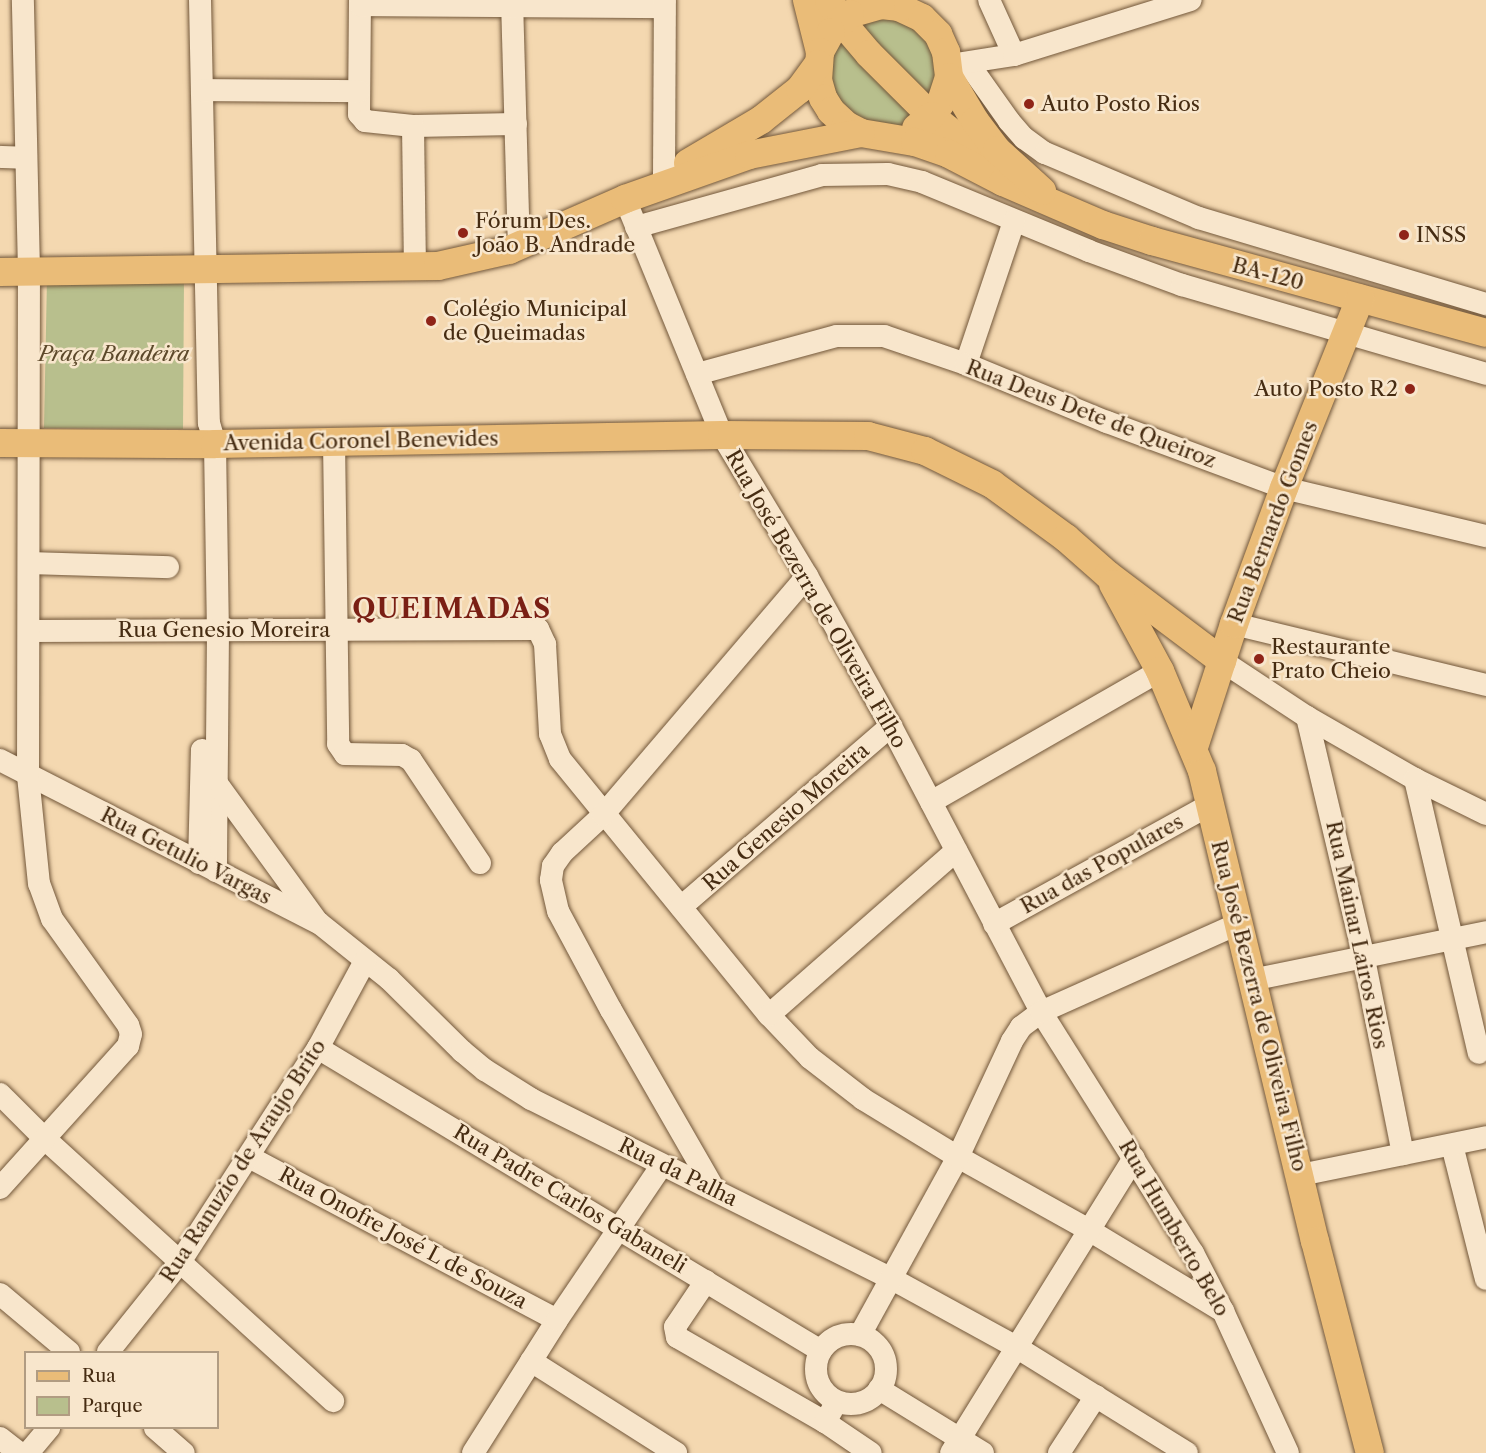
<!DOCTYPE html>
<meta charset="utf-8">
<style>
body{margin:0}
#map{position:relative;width:1486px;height:1453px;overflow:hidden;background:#f4d8b0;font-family:"Libre Caslon Text",serif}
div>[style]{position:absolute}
.green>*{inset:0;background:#b8bf8d}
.roads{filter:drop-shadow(0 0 2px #72573a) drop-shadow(0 0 2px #72573a)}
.minor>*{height:22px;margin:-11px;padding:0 11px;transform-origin:11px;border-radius:11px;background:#f8e6cc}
.minor>.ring{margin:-11px;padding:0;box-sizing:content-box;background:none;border:22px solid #f8e6cc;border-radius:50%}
.major>*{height:28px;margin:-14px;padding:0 14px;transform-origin:14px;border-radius:14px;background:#eabc78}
.dots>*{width:16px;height:16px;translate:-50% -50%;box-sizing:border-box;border:3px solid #f8e6cc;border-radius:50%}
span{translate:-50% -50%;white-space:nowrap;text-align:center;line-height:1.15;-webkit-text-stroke:5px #f8e6cc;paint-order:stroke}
.poi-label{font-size:21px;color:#462c12}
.left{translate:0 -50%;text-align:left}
.right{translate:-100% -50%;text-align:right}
.street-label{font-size:21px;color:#462c12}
.park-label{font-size:21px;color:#5d492b;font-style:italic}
.district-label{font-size:27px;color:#7a1f14;font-weight:700;letter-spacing:1.5px}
.legend{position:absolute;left:24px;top:1351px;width:195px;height:78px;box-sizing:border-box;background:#f8e6cc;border:2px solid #b19c82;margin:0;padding:8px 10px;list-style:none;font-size:18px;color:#462c12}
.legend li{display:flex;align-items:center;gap:12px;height:30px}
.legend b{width:30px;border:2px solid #b19c82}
</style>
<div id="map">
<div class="green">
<div style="clip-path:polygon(898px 14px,939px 52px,931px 107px,853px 21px)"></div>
<div style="clip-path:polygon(838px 33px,923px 116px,903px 128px,858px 125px,825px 81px)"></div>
<div style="clip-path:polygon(47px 278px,184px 279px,183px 429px,44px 428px)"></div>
</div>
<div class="roads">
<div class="minor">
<div style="left:200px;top:0;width:423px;rotate:88.8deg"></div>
<div style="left:209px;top:423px;width:22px;rotate:74deg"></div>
<div style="left:215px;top:444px;width:187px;rotate:89.1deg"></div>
<div style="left:218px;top:631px;width:240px;rotate:90.5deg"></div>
<div style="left:360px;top:0;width:114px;rotate:90.5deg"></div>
<div style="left:359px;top:114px;width:9px;rotate:49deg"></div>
<div style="left:365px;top:121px;width:48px;rotate:5.9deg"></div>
<div style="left:413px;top:126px;width:103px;rotate:-1.1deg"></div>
<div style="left:512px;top:0;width:246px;rotate:88.4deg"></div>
<div style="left:989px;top:0;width:60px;rotate:65.6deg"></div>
<div style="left:360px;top:5px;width:304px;rotate:0.4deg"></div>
<div style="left:968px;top:63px;width:71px;rotate:54.7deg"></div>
<div style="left:1009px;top:121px;width:23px;rotate:49deg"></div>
<div style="left:1024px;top:138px;width:26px;rotate:36deg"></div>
<div style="left:1045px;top:153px;width:167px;rotate:22.9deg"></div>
<div style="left:1199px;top:218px;width:300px;rotate:16.7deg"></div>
<div style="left:956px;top:64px;width:59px;rotate:-8.8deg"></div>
<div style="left:1014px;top:55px;width:185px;rotate:-17.3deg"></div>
<div style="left:202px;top:90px;width:157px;rotate:0.4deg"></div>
<div style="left:413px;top:126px;width:140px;rotate:89.2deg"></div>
<div style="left:0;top:157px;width:26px;rotate:2deg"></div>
<div style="left:664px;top:177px;width:177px;rotate:-89.7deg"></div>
<div style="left:625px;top:199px;width:255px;rotate:67.7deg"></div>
<div style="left:722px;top:435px;width:165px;rotate:58.9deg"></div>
<div style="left:807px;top:576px;width:172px;rotate:60.8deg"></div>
<div style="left:891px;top:726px;width:323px;rotate:62.3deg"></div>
<div style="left:1041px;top:1012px;width:285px;rotate:57.8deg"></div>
<div style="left:1193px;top:1253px;width:65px;rotate:62.7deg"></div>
<div style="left:1223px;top:1311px;width:156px;rotate:65.4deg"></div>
<div style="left:636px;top:227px;width:193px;rotate:-15.6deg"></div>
<div style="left:822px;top:175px;width:66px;rotate:-0.9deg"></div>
<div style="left:888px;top:174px;width:35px;rotate:13deg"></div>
<div style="left:922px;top:182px;width:181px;rotate:22.4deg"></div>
<div style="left:1089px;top:251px;width:99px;rotate:20.1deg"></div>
<div style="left:1182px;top:285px;width:317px;rotate:16.3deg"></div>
<div style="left:966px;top:364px;width:151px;rotate:-71.4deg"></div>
<div style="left:697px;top:374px;width:145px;rotate:-15.2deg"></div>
<div style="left:837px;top:336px;width:47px"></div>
<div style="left:884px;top:336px;width:87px;rotate:18.9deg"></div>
<div style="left:966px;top:364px;width:152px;rotate:22.4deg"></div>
<div style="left:1107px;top:422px;width:189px;rotate:20.4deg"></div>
<div style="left:1284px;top:488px;width:208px;rotate:13.4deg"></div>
<div style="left:334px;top:441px;width:303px;rotate:89.2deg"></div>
<div style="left:338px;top:744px;width:12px;rotate:55deg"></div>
<div style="left:345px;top:754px;width:57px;rotate:1deg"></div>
<div style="left:402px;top:755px;width:10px;rotate:29deg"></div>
<div style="left:411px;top:760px;width:124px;rotate:56.2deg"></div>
<div style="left:31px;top:563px;width:137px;rotate:1.7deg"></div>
<div style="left:1234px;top:624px;width:259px;rotate:13.6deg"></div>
<div style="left:29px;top:631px;width:509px;rotate:-0.23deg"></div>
<div style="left:538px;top:629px;width:17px;rotate:65deg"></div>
<div style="left:545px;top:644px;width:90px;rotate:86.8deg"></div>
<div style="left:550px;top:734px;width:27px;rotate:68deg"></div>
<div style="left:560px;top:759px;width:330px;rotate:50.8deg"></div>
<div style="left:769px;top:1015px;width:59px;rotate:46.4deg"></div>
<div style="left:810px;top:1058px;width:67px;rotate:37.7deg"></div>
<div style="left:863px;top:1099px;width:111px;rotate:31.4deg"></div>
<div style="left:958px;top:1157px;width:150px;rotate:29.1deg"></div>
<div style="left:1089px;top:1230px;width:157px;rotate:31.2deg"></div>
<div style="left:1222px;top:661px;width:102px;rotate:33.4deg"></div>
<div style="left:1307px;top:717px;width:125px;rotate:29.9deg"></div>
<div style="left:1415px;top:779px;width:79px;rotate:26.2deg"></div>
<div style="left:1307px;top:717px;width:249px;rotate:76.7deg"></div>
<div style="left:1364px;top:959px;width:199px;rotate:78.7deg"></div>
<div style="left:0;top:760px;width:358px;rotate:27.1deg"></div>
<div style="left:319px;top:923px;width:90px;rotate:38.7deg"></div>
<div style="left:389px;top:979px;width:103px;rotate:44.6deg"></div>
<div style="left:462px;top:1051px;width:30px;rotate:40deg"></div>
<div style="left:485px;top:1070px;width:54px;rotate:32.2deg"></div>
<div style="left:531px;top:1099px;width:403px;rotate:26.5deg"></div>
<div style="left:892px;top:1279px;width:141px;rotate:28.7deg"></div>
<div style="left:1016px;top:1347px;width:201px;rotate:31.8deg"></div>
<div style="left:1415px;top:779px;width:281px;rotate:76.9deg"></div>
<div style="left:218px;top:785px;width:167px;rotate:54deg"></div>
<div style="left:931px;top:802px;width:264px;rotate:-29.8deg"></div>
<div style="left:199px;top:863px;width:113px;rotate:-88.5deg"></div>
<div style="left:681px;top:907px;width:277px;rotate:-40.8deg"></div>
<div style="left:994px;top:924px;width:247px;rotate:-28.9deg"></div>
<div style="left:1251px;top:980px;width:240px;rotate:-11.5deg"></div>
<div style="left:769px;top:1015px;width:249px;rotate:-41.3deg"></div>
<div style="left:318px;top:1048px;width:587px;rotate:31.06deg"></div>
<div style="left:0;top:1094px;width:62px;rotate:45deg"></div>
<div style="left:44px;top:1138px;width:391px;rotate:42.3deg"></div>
<div style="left:1452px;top:1145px;width:138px;rotate:75.8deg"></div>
<div style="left:249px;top:1157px;width:348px;rotate:27.9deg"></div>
<div style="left:1300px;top:1175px;width:190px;rotate:-11.5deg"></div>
<div style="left:0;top:1188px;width:191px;rotate:-48deg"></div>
<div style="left:128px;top:1046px;width:12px;rotate:-76deg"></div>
<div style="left:131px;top:1034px;width:9px;rotate:-108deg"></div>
<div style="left:128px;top:1025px;width:130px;rotate:-125.6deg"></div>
<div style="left:52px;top:919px;width:37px;rotate:-110deg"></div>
<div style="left:39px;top:884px;width:110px;rotate:-95.8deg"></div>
<div style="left:28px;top:775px;width:504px;rotate:-89.89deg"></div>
<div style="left:29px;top:271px;width:271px;rotate:-91.3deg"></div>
<div style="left:714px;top:1189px;width:207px;rotate:-119.9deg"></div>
<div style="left:611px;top:1010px;width:112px;rotate:-118.2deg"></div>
<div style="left:558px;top:911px;width:32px;rotate:-103deg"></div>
<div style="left:551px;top:880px;width:14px;rotate:-82deg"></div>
<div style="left:553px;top:866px;width:16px;rotate:-55deg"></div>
<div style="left:562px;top:853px;width:56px;rotate:-42.8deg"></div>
<div style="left:603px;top:815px;width:314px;rotate:-49.5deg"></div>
<div style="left:706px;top:1281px;width:55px;rotate:124deg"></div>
<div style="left:675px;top:1327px;width:10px;rotate:79deg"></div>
<div style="left:677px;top:1337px;width:171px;rotate:29.9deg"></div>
<div style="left:0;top:1294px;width:90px;rotate:40deg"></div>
<div class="ring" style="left:816px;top:1334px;width:48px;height:48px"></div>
<div style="left:860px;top:1335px;width:203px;rotate:-61.2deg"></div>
<div style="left:958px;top:1157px;width:128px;rotate:-65deg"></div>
<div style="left:1012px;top:1041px;width:17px;rotate:-57deg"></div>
<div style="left:1021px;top:1027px;width:25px;rotate:-37deg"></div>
<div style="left:1041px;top:1012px;width:216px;rotate:-24.1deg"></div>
<div style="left:108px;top:1352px;width:115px;rotate:-51.3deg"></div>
<div style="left:180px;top:1262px;width:255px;rotate:-57.2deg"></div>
<div style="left:318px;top:1048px;width:99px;rotate:-61.6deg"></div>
<div style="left:531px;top:1361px;width:172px;rotate:32.4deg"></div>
<div style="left:879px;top:1389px;width:122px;rotate:31.6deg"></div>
<div style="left:832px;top:1410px;width:14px;rotate:120deg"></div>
<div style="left:825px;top:1422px;width:55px;rotate:34deg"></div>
<div style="left:155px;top:1428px;width:38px;rotate:41deg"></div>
<div style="left:0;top:1438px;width:24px;rotate:38deg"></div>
<div style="left:28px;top:1453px;width:33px;rotate:-50deg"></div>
<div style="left:473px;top:1453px;width:157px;rotate:-57.7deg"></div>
<div style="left:557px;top:1320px;width:187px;rotate:-55.9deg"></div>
<div style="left:951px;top:1453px;width:347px;rotate:-58.2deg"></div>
<div style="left:1059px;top:1453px;width:68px;rotate:-57deg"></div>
</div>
<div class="major">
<div style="left:807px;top:0;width:54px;rotate:76deg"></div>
<div style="left:829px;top:0;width:24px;rotate:60deg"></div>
<div style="left:841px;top:21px;width:43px;rotate:49.7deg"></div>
<div style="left:869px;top:54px;width:88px;rotate:45deg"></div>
<div style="left:931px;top:116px;width:68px;rotate:38.4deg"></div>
<div style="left:884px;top:0;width:42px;rotate:25.3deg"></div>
<div style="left:922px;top:18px;width:23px;rotate:45deg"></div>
<div style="left:938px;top:34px;width:20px;rotate:66deg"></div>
<div style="left:946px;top:52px;width:25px;rotate:83deg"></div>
<div style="left:949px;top:77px;width:28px;rotate:108deg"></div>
<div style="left:940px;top:104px;width:15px;rotate:127deg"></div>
<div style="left:931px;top:116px;width:19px;rotate:141deg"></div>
<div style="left:900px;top:7px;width:19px;rotate:-174deg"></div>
<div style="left:881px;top:5px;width:32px;rotate:164deg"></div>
<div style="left:850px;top:14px;width:26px;rotate:137deg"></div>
<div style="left:831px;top:32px;width:23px;rotate:119deg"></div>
<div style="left:820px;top:52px;width:28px;rotate:94deg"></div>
<div style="left:818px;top:80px;width:19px;rotate:74deg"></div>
<div style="left:823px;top:98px;width:15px;rotate:58deg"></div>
<div style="left:831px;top:111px;width:21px;rotate:43deg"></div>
<div style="left:846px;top:125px;width:17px;rotate:28deg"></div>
<div style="left:861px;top:133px;width:55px;rotate:9.5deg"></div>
<div style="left:915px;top:142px;width:36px;rotate:19deg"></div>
<div style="left:949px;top:154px;width:61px;rotate:27.4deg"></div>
<div style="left:1003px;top:182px;width:109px;rotate:23.3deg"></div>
<div style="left:1103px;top:225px;width:52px;rotate:18.1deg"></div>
<div style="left:1152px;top:241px;width:346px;rotate:15.4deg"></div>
<div style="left:949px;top:77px;width:51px;rotate:59.4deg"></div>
<div style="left:975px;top:121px;width:36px;rotate:53deg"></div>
<div style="left:997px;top:150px;width:61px;rotate:42.3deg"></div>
<div style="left:688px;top:163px;width:85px;rotate:-30.5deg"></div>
<div style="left:761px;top:120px;width:50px;rotate:-38.5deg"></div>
<div style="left:800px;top:89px;width:31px;rotate:-54deg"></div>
<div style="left:0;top:272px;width:438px;rotate:-0.8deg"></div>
<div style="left:438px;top:266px;width:73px;rotate:-12.7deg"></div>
<div style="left:509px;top:250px;width:127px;rotate:-23.7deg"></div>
<div style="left:625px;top:199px;width:132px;rotate:-19.5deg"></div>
<div style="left:749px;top:155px;width:114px;rotate:-11.1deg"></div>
<div style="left:0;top:443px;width:215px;rotate:0.3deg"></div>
<div style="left:215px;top:444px;width:507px;rotate:-1.02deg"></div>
<div style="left:722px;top:435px;width:146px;rotate:0.4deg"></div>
<div style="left:868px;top:436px;width:59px;rotate:14.7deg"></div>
<div style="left:925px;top:451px;width:75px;rotate:26.2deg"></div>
<div style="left:992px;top:484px;width:92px;rotate:36.1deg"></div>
<div style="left:1066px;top:538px;width:56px;rotate:41.4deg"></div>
<div style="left:1108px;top:575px;width:143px;rotate:37deg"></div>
<div style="left:1113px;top:584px;width:99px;rotate:61.6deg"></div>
<div style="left:1160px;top:671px;width:108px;rotate:67.2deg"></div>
<div style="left:1202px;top:771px;width:483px;rotate:76.5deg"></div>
<div style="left:1315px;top:1241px;width:219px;rotate:75.5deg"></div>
<div style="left:1194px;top:747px;width:129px;rotate:-72deg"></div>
<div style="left:1234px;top:624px;width:145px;rotate:-69.8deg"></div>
<div style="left:1284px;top:488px;width:204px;rotate:-68.1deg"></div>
</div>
</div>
<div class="dots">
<div style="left:1029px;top:104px;background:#8f2418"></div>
<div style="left:463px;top:233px;background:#8f2418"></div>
<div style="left:1404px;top:235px;background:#8f2418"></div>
<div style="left:431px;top:321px;background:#8f2418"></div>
<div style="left:1410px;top:389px;background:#8f2418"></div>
<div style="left:1259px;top:659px;background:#8f2418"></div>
</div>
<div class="poi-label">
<span class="left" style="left:1041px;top:104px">Auto Posto Rios</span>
<span class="left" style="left:475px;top:233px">Fórum Des.<br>João B. Andrade</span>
<span class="left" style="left:1416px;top:235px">INSS</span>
<span class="left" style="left:443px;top:321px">Colégio Municipal<br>de Queimadas</span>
<span class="right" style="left:1398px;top:389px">Auto Posto R2</span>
<span class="left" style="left:1271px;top:659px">Restaurante<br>Prato Cheio</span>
</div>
<div class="street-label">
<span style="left:1268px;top:274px;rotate:15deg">BA-120</span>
<span style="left:1091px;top:414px;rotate:21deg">Rua Deus Dete de Queiroz</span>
<span style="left:361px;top:441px;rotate:-1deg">Avenida Coronel Benevides</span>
<span style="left:1273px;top:522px;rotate:-69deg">Rua Bernardo Gomes</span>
<span style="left:816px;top:599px;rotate:60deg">Rua José Bezerra de Oliveira Filho</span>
<span style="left:224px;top:630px">Rua Genesio Moreira</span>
<span style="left:786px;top:817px;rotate:-41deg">Rua Genesio Moreira</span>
<span style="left:186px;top:856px;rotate:27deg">Rua Getulio Vargas</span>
<span style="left:1102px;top:864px;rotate:-29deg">Rua das Populares</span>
<span style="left:1357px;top:935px;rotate:78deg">Rua Mainar Lairos Rios</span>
<span style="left:1259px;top:1006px;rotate:76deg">Rua José Bezerra de Oliveira Filho</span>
<span style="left:243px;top:1161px;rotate:-57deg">Rua Ranuzio de Araujo Brito</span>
<span style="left:678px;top:1172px;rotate:26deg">Rua da Palha</span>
<span style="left:570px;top:1199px;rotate:31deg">Rua Padre Carlos Gabaneli</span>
<span style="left:1174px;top:1228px;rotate:60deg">Rua Humberto Belo</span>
<span style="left:403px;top:1238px;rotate:28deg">Rua Onofre José L de Souza</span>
</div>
<div class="park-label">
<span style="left:114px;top:354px">Praça Bandeira</span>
</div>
<div class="district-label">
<span style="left:452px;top:609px">QUEIMADAS</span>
</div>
<ul class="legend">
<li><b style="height:8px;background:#eabc78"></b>Rua</li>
<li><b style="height:16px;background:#b8bf8d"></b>Parque</li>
</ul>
</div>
